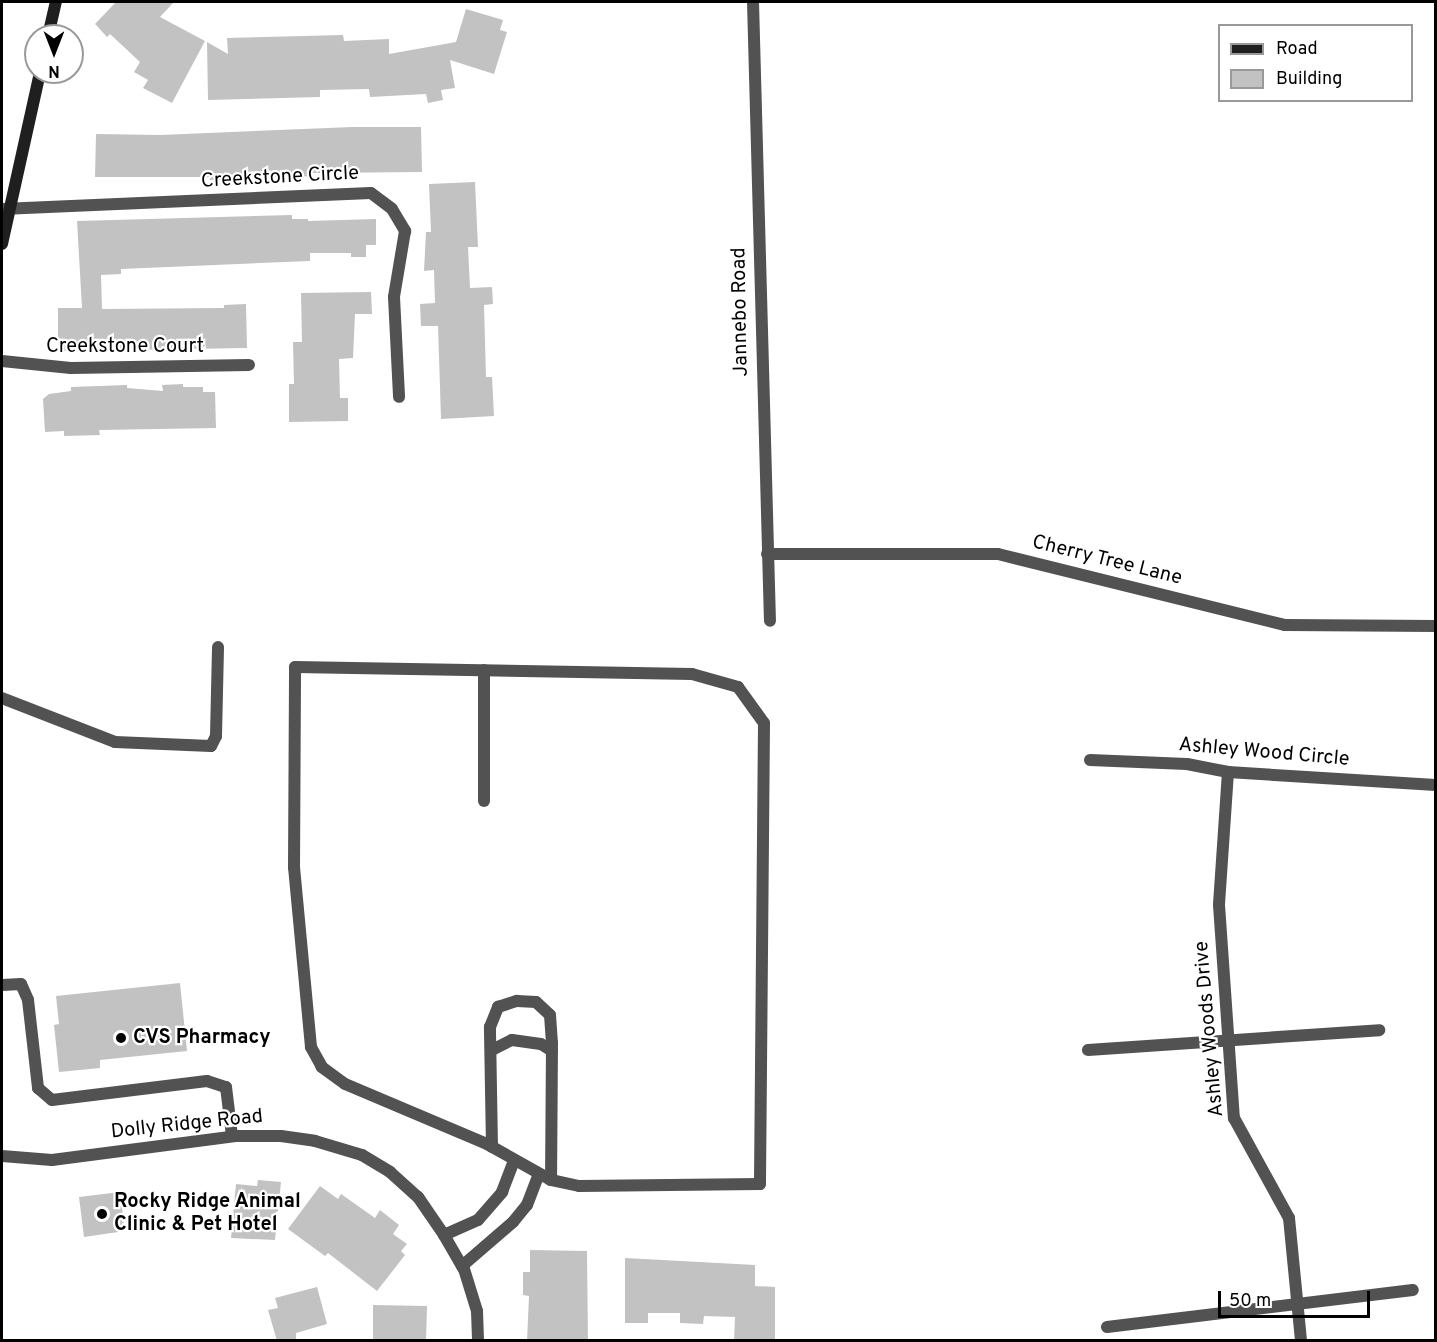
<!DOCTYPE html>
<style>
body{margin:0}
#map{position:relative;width:1437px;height:1342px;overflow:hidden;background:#fff;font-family:Overpass,sans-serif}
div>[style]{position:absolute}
.building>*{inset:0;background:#c2c2c2}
.service>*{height:12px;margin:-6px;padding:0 6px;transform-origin:6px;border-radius:6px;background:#525252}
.minor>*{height:12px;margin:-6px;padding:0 6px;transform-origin:6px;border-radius:6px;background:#525252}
.secondary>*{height:12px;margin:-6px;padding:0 6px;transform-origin:6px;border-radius:6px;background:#1f1f1f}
.dots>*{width:16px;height:16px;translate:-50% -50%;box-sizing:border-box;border:3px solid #fff;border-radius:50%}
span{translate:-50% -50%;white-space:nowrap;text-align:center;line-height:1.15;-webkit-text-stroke:4.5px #fff;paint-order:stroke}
.street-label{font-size:20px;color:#000}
.poi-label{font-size:20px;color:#000;font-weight:700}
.left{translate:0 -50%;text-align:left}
.frame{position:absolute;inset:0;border:3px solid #000;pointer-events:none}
.legend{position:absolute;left:1218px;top:24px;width:195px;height:78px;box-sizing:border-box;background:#fff;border:2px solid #999;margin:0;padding:8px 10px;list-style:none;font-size:18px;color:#000}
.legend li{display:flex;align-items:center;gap:12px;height:30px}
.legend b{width:30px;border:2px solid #999}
.north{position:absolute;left:24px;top:24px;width:60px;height:60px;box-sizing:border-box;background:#fff;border:2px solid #999;border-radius:50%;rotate:180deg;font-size:16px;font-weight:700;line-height:24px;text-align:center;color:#000}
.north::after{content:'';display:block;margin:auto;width:21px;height:27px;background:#000;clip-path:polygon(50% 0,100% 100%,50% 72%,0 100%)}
.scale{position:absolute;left:1218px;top:1291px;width:152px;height:27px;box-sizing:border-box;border:3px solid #000;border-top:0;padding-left:8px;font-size:18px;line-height:21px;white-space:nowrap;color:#000;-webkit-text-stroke:4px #fff;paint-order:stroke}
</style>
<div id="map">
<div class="building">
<div style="clip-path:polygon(116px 2px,174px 2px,160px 17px,205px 41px,172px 103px,143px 88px,148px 80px,134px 72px,140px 62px,110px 34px,107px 37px,97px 26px,95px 24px)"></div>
<div style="clip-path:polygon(466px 9px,503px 20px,500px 30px,507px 32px,494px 74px,450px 60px,455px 88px,441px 90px,443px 100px,428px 103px,426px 94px,370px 97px,369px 89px,320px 90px,320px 97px,208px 100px,207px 42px,228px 54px,227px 38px,343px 35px,344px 41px,389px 39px,389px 54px,456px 42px)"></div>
<div style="clip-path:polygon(352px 127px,421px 127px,422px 172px,313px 173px,313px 176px,210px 180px,210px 177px,95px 177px,96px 134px,160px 135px)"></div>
<div style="clip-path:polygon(475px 182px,478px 247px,468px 247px,470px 288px,492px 287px,493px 304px,484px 305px,486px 377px,492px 377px,494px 416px,441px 419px,438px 326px,421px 326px,420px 304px,435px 303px,434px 270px,424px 271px,426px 232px,431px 232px,429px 184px)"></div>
<div style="clip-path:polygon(292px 215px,292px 219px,308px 219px,308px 221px,376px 219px,376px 245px,366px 245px,366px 257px,351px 257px,351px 253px,310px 253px,310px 261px,121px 269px,121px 274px,101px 275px,102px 309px,224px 308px,224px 305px,246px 304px,247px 348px,58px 351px,58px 308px,82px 308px,77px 221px)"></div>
<div style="clip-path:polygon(371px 292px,372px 314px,355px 314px,353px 358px,339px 359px,340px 398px,348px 398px,348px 421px,289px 422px,289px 384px,294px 384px,293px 342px,302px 342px,301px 293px)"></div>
<div style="clip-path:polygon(183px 384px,183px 387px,203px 387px,203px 392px,215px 392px,216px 428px,99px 430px,100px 435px,64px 436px,64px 431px,45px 432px,43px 399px,49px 394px,71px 391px,71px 387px,127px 385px,127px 388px,163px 391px,162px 385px)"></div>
<div style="clip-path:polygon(180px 983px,187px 1051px,100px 1060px,100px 1068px,59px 1072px,54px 1025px,59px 1024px,56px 996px)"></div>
<div style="clip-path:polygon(258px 1180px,281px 1182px,275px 1240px,231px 1238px,236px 1184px,257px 1186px)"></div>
<div style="clip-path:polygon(320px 1186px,338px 1199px,341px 1194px,375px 1218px,380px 1210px,399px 1225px,393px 1234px,407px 1244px,401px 1251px,405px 1255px,377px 1291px,328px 1253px,325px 1256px,288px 1229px)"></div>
<div style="clip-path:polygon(120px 1192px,125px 1231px,84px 1237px,79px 1197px)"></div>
<div style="clip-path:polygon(530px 1250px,587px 1251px,588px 1341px,527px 1341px,529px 1296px,523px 1295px,523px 1272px,530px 1272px)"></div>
<div style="clip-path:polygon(625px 1258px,755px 1265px,755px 1286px,775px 1287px,775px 1341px,734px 1341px,735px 1317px,704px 1316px,703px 1324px,680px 1323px,680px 1313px,648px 1313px,648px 1323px,625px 1323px)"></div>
<div style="clip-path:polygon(317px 1287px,327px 1324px,296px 1333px,296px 1341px,277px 1341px,268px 1310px,278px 1308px,275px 1298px)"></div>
<div style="clip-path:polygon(373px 1305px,427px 1306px,426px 1341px,373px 1341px)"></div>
</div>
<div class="service">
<div style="left:2px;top:698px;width:121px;rotate:21.3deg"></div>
<div style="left:115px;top:742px;width:96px;rotate:2.4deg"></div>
<div style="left:211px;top:746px;width:11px;rotate:-63deg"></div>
<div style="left:216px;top:736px;width:89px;rotate:-88.7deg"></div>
<div style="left:2px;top:985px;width:19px;rotate:-3deg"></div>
<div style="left:21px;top:984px;width:17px;rotate:66deg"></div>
<div style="left:28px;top:1000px;width:89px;rotate:83.5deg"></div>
<div style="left:38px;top:1088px;width:18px;rotate:41deg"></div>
<div style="left:52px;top:1100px;width:156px;rotate:-7deg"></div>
<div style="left:207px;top:1081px;width:20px;rotate:18deg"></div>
<div style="left:226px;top:1087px;width:49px;rotate:83deg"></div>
<div style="left:492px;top:1050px;width:22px;rotate:-27deg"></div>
<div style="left:512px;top:1040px;width:29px;rotate:8deg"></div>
<div style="left:541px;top:1044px;width:13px;rotate:32deg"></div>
<div style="left:492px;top:1147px;width:120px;rotate:-91deg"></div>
<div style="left:490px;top:1027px;width:22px;rotate:-68deg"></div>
<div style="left:498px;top:1007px;width:20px;rotate:-18deg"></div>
<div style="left:517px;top:1001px;width:19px;rotate:3deg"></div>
<div style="left:536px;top:1002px;width:19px;rotate:43deg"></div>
<div style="left:550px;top:1015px;width:28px;rotate:86deg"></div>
<div style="left:552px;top:1043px;width:137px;rotate:90.4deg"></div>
</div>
<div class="minor">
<div style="left:753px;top:2px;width:619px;rotate:88.43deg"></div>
<div style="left:2px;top:209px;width:369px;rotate:-2.5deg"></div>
<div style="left:371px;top:193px;width:26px;rotate:37deg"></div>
<div style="left:392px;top:209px;width:26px;rotate:59deg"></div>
<div style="left:405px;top:231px;width:67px;rotate:99.5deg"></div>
<div style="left:394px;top:297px;width:100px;rotate:87.1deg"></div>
<div style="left:2px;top:361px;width:69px;rotate:5.8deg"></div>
<div style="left:71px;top:368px;width:178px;rotate:-1deg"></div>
<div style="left:767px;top:554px;width:231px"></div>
<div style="left:998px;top:554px;width:296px;rotate:13.9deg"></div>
<div style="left:1285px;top:625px;width:151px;rotate:0.4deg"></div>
<div style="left:295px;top:667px;width:397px;rotate:1deg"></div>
<div style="left:692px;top:674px;width:48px;rotate:15.8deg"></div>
<div style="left:738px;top:687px;width:44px;rotate:54.2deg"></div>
<div style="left:764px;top:723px;width:461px;rotate:90.5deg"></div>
<div style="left:760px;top:1184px;width:181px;rotate:179.4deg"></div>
<div style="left:579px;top:1186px;width:29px;rotate:-168deg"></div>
<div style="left:551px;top:1180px;width:73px;rotate:-150.6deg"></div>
<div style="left:487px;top:1144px;width:154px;rotate:-157.1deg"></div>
<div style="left:345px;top:1084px;width:29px;rotate:-144deg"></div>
<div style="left:322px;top:1067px;width:23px;rotate:-119deg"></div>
<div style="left:311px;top:1047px;width:180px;rotate:-95.4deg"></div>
<div style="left:294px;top:868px;width:201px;rotate:-89.7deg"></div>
<div style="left:484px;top:670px;width:131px;rotate:90deg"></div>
<div style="left:1090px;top:760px;width:97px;rotate:2.4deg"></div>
<div style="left:1187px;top:764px;width:42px;rotate:11deg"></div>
<div style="left:1228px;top:772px;width:208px;rotate:3.6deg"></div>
<div style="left:1228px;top:772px;width:133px;rotate:93.9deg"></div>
<div style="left:1219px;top:905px;width:214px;rotate:86deg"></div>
<div style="left:1234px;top:1118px;width:114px;rotate:61.2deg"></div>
<div style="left:1289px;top:1218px;width:123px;rotate:84.4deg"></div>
<div style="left:1088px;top:1050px;width:292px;rotate:-3.9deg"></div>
<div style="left:2px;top:1156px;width:50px;rotate:4.6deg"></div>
<div style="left:52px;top:1160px;width:187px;rotate:-7.4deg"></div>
<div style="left:237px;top:1136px;width:44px"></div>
<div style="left:281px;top:1136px;width:34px;rotate:8deg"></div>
<div style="left:315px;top:1141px;width:49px;rotate:16.6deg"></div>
<div style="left:362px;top:1155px;width:33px;rotate:31deg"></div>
<div style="left:390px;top:1172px;width:38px;rotate:42deg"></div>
<div style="left:418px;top:1197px;width:46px;rotate:55.6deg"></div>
<div style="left:444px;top:1235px;width:39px;rotate:60deg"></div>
<div style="left:464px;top:1269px;width:44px;rotate:72.8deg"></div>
<div style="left:477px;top:1311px;width:29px;rotate:88deg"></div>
<div style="left:444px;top:1235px;width:37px;rotate:-24deg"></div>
<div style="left:478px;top:1220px;width:37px;rotate:-49deg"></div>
<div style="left:502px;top:1192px;width:34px;rotate:-69deg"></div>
<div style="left:462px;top:1266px;width:67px;rotate:-40.8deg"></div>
<div style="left:513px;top:1222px;width:22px;rotate:-51deg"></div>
<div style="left:527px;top:1205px;width:33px;rotate:-69deg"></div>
<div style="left:1107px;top:1327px;width:308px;rotate:-6.9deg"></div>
</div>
<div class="secondary">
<div style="left:48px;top:36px;width:35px;rotate:-77deg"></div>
<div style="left:2px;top:244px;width:176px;rotate:-77.5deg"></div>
</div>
<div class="dots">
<div style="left:121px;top:1038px;background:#000"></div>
<div style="left:102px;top:1214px;background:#000"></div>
</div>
<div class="street-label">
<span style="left:280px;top:178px;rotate:-3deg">Creekstone Circle</span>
<span style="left:741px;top:312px;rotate:-91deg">Jannebo Road</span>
<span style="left:125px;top:347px">Creekstone Court</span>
<span style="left:1107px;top:561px;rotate:14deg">Cherry Tree Lane</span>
<span style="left:1264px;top:753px;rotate:5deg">Ashley Wood Circle</span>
<span style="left:1210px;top:1029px;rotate:-95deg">Ashley Woods Drive</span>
<span style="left:187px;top:1125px;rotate:-6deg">Dolly Ridge Road</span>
</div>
<div class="poi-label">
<span class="left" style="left:133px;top:1038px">CVS Pharmacy</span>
<span class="left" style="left:114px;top:1214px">Rocky Ridge Animal<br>Clinic &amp; Pet Hotel</span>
</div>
<div class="frame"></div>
<ul class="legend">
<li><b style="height:8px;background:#1f1f1f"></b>Road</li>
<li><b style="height:16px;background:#c2c2c2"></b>Building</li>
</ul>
<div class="north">N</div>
<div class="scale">50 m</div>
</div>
